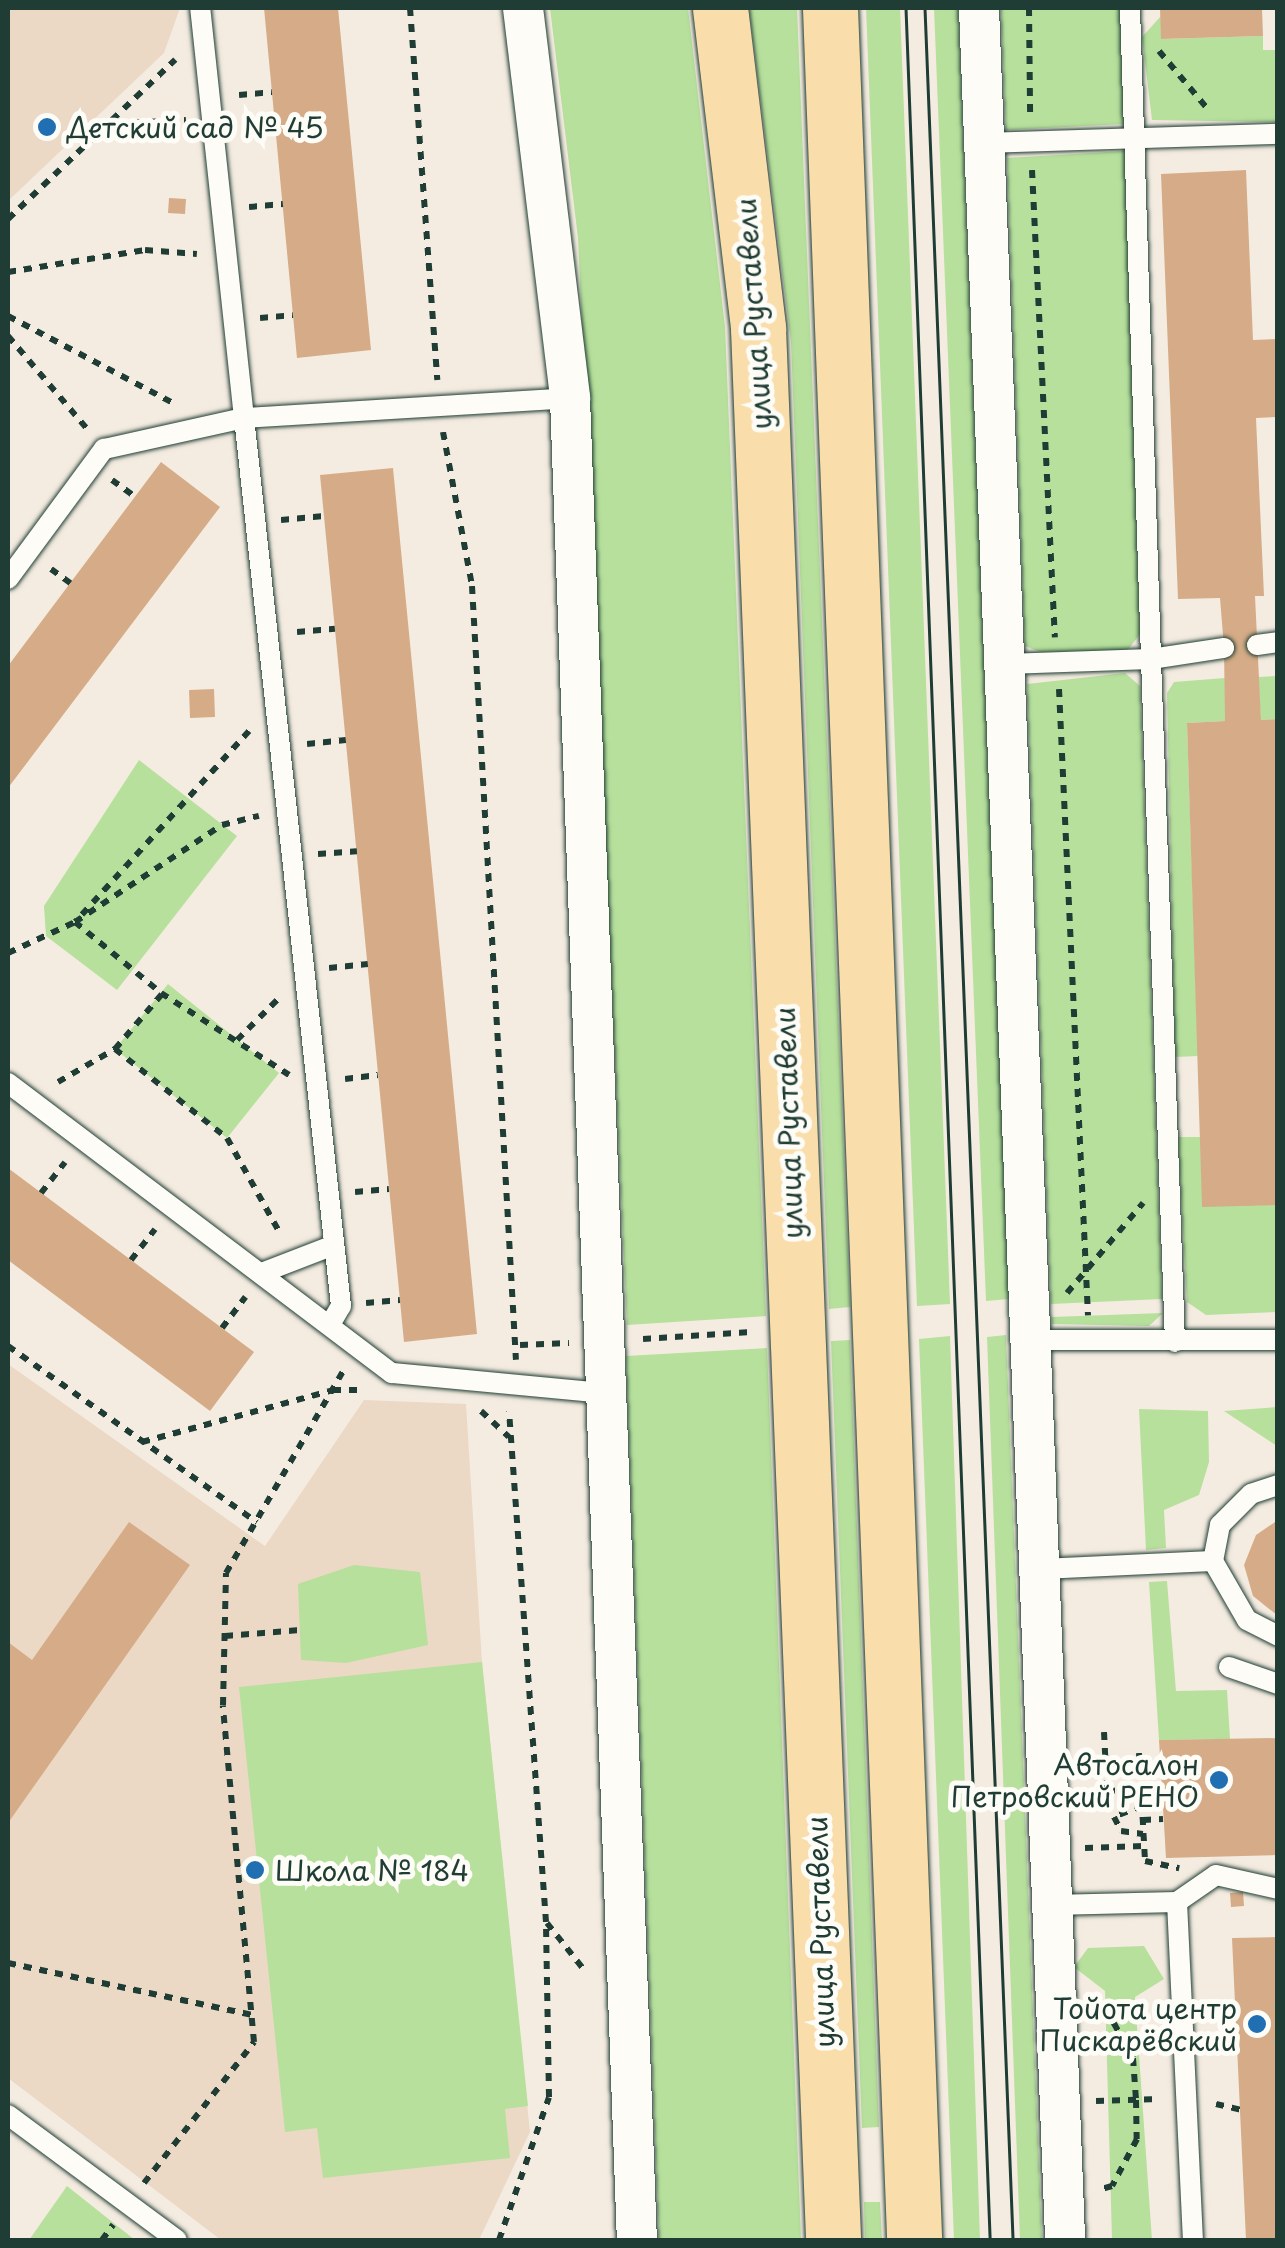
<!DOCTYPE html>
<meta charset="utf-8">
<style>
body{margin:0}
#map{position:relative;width:1285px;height:2248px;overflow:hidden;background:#f5ece1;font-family:"Playpen Sans",sans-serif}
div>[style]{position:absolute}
.built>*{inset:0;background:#ebd9c6}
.green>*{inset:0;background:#b7e09c}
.building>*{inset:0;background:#d5ac87}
.path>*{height:6px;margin-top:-3px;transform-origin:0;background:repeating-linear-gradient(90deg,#1f3d34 0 8px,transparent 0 16px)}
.roads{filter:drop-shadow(0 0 2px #1f3d34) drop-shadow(0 0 2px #1f3d34)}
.lane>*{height:20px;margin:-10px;padding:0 10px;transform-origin:10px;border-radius:10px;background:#fdfcf7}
.street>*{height:40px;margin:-20px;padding:0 20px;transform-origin:20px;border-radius:20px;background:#fdfcf7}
.primary>*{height:55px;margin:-27.5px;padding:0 27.5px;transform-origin:27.5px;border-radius:27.5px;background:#f9deab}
.tram>*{height:2.5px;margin:-1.25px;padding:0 1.25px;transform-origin:1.25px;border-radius:1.25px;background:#1f3d34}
.dots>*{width:28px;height:28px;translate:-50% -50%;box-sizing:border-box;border:5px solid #fdfcf7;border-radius:50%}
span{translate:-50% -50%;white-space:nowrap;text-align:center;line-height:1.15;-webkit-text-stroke:10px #fdfcf7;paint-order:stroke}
.poi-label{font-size:28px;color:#1f3d34}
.left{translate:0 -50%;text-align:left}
.right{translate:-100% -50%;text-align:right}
.street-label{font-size:28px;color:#1f3d34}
.frame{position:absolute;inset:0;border:10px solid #1f3d34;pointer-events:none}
</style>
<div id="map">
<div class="built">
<div style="clip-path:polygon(8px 8px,180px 8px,164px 53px,8px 201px)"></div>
<div style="clip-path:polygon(8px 1364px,265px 1546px,364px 1400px,466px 1404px,482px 1662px,530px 2132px,479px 2240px,221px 2240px,8px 2078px)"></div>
</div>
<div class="green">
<div style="clip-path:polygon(550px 8px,688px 8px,725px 327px,766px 1316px,627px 1325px,578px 238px)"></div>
<div style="clip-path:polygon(749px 8px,797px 8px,850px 1307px,829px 1309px,791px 342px)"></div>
<div style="clip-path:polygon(866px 8px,900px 8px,950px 1304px,917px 1306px)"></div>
<div style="clip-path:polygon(934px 8px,958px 8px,1009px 1299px,986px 1301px)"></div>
<div style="clip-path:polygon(1001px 8px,1120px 8px,1124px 124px,1006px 130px)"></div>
<div style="clip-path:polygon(1161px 16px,1162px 39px,1263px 36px,1263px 50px,1277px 50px,1277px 122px,1152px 120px,1142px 37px)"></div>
<div style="clip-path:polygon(1125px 151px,1140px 634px,1127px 651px,1040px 652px,1025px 646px,1007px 158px)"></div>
<div style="clip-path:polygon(1125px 673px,1140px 686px,1162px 1299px,1051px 1304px,1027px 684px)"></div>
<div style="clip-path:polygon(1277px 676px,1277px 719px,1261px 720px,1258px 677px)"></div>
<div style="clip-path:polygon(1225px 678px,1225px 721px,1187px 723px,1198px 1056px,1175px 1057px,1167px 693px,1174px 682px)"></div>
<div style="clip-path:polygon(139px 760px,237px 836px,117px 990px,46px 936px,44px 906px)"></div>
<div style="clip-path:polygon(168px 984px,279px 1073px,227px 1138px,115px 1049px)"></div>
<div style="clip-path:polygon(1178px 1137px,1200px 1137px,1277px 1205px,1277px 1312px,1206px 1315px,1187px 1302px)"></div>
<div style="clip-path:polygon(1163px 1313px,1149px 1326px,1052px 1324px,1052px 1317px)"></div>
<div style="clip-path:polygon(1006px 1335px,1042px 2240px,1020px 2240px,987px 1337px)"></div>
<div style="clip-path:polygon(950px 1336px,980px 2240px,954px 2240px,919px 1339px)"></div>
<div style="clip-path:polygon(850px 1340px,879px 2127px,862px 2128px,831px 1341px)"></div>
<div style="clip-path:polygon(767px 1348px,801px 2240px,659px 2240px,626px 1356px)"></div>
<div style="clip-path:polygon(1277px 1407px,1277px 1446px,1224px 1411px)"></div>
<div style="clip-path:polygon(1139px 1409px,1208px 1411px,1209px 1462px,1199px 1495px,1164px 1510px,1166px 1548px,1146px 1550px)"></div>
<div style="clip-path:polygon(354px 1565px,420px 1572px,428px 1645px,346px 1663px,301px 1660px,298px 1584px)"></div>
<div style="clip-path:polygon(1167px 1581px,1176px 1691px,1227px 1690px,1230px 1739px,1159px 1740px,1149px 1582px)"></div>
<div style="clip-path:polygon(482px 1662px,528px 2106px,505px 2109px,510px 2158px,323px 2178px,317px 2128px,285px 2132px,239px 1687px)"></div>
<div style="clip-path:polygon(1144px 1946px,1164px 1979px,1135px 1997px,1152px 2240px,1112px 2240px,1105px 1991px,1074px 1967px,1088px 1948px)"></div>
<div style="clip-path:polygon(67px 2186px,135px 2240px,29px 2240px)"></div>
<div style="clip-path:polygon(864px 2202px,880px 2202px,882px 2240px,865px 2240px)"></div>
</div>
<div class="building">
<div style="clip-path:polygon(264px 8px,338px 8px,371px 350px,297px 358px)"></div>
<div style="clip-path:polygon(1160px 8px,1262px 8px,1263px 36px,1161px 39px)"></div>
<div style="clip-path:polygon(1246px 170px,1253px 340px,1278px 339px,1278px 417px,1256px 418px,1264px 596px,1255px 596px,1261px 720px,1278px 719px,1278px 1205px,1202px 1207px,1187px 723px,1225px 721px,1224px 648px,1220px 598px,1178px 599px,1161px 174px)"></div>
<div style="clip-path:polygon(169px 198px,186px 199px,185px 214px,168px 213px)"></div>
<div style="clip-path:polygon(161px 462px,220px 507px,8px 788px,8px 666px)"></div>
<div style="clip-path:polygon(393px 468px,477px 1334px,404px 1342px,320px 475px)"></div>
<div style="clip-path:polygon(214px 689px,215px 717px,190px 718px,189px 690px)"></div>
<div style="clip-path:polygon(8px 1168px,254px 1352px,210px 1411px,8px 1260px)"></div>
<div style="clip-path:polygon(1278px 1520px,1278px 1616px,1253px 1596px,1244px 1565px,1256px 1535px)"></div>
<div style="clip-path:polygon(129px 1522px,190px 1565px,8px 1823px,8px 1642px,32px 1660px)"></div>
<div style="clip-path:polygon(1278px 1738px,1278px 1855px,1166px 1858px,1159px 1740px)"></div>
<div style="clip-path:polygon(1243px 1892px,1244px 1906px,1231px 1907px,1230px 1893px)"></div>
<div style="clip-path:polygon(1278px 1937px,1278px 2240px,1246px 2240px,1232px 1938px)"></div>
</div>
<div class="path">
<div style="left:410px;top:8px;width:373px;rotate:85.8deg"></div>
<div style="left:1029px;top:8px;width:104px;rotate:89.4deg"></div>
<div style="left:1159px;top:51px;width:73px;rotate:50deg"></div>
<div style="left:239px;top:95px;width:33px;rotate:-5deg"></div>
<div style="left:104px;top:124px;width:82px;rotate:-2.8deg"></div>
<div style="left:1032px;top:170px;width:468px;rotate:87.2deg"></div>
<div style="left:249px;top:207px;width:34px;rotate:-5deg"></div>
<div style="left:8px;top:219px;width:231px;rotate:-43.6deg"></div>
<div style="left:8px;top:272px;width:139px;rotate:-9.1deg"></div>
<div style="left:145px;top:250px;width:52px;rotate:4.4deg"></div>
<div style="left:8px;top:316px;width:189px;rotate:27.8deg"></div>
<div style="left:260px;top:318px;width:33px;rotate:-5deg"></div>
<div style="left:8px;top:336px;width:123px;rotate:49.6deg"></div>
<div style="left:443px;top:432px;width:157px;rotate:79.3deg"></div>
<div style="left:472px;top:586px;width:775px;rotate:86.75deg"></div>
<div style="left:112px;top:480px;width:29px;rotate:36deg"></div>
<div style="left:281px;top:520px;width:43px;rotate:-5.3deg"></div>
<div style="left:51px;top:569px;width:24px;rotate:36deg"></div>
<div style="left:297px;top:632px;width:38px;rotate:-5deg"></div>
<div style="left:1059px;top:689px;width:627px;rotate:87.35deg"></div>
<div style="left:249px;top:731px;width:258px;rotate:132.3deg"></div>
<div style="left:75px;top:922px;width:112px;rotate:39.5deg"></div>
<div style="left:161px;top:993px;width:152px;rotate:32.6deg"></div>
<div style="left:307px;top:744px;width:39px;rotate:-6deg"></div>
<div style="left:318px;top:854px;width:39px;rotate:-4deg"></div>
<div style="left:8px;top:953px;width:74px;rotate:-24.8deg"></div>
<div style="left:75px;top:922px;width:176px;rotate:-33.4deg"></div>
<div style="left:222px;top:825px;width:38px;rotate:-14deg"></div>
<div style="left:329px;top:968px;width:39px;rotate:-6deg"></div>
<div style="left:237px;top:1040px;width:59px;rotate:-45deg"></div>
<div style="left:115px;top:1049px;width:143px;rotate:38.5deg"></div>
<div style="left:227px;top:1138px;width:111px;rotate:60.9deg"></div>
<div style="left:345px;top:1079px;width:33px;rotate:-7deg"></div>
<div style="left:58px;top:1082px;width:66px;rotate:-30.1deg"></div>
<div style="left:115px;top:1049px;width:72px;rotate:-49.5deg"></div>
<div style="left:355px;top:1192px;width:34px;rotate:-5deg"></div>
<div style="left:41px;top:1193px;width:39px;rotate:-52deg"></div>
<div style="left:131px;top:1260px;width:39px;rotate:-52deg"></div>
<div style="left:1067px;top:1293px;width:118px;rotate:-49.8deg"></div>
<div style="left:366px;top:1303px;width:34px;rotate:-5deg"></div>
<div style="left:222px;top:1328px;width:39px;rotate:-53deg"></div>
<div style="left:643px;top:1339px;width:108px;rotate:-3.7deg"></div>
<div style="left:520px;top:1345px;width:49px;rotate:-2.3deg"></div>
<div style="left:8px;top:1346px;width:305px;rotate:35.3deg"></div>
<div style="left:481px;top:1411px;width:38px;rotate:43deg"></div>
<div style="left:142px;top:1442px;width:198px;rotate:-15.2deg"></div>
<div style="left:333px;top:1390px;width:32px"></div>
<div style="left:225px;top:1636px;width:75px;rotate:-4.6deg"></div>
<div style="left:1104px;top:1732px;width:59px;rotate:87.1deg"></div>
<div style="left:1107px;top:1791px;width:34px;rotate:-3deg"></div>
<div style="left:1139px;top:1753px;width:108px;rotate:86.8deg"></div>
<div style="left:1145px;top:1861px;width:35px;rotate:12deg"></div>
<div style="left:1142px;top:1806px;width:30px;rotate:159deg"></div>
<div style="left:1114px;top:1817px;width:16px;rotate:63deg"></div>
<div style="left:1121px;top:1831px;width:22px;rotate:8deg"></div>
<div style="left:1143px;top:1820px;width:20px;rotate:-3deg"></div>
<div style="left:1085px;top:1848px;width:59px;rotate:-1.9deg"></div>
<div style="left:547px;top:1923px;width:61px;rotate:51.6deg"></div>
<div style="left:8px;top:1963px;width:250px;rotate:12deg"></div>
<div style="left:1093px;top:2005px;width:14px;rotate:17deg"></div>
<div style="left:1106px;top:2009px;width:56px;rotate:61.1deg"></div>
<div style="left:1133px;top:2058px;width:42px;rotate:85.9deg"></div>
<div style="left:1136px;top:2100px;width:39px;rotate:89deg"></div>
<div style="left:1137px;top:2139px;width:53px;rotate:118deg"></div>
<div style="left:1112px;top:2186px;width:15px;rotate:164deg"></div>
<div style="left:1096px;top:2101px;width:63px;rotate:-1.8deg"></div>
<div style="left:1216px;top:2104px;width:27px;rotate:13deg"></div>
<div style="left:144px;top:2183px;width:179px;rotate:-52deg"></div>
<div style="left:254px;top:2042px;width:338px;rotate:-95.3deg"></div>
<div style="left:223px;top:1705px;width:132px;rotate:-88.7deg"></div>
<div style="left:226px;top:1573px;width:233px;rotate:-59.9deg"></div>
<div style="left:102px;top:2240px;width:19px;rotate:-54deg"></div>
<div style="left:499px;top:2240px;width:151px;rotate:-70.7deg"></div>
<div style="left:549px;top:2097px;width:175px;rotate:-91deg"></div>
<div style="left:546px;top:1922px;width:512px;rotate:-94.14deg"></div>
</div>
<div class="roads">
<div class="lane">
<div style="left:1130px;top:8px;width:651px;rotate:88.15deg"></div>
<div style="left:1151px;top:659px;width:74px;rotate:-8.6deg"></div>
<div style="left:985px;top:143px;width:293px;rotate:-1.8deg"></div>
<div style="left:8px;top:579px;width:162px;rotate:-53.6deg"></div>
<div style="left:104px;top:449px;width:143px;rotate:-12.5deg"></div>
<div style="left:244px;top:418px;width:412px;rotate:-96.1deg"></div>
<div style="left:1257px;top:645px;width:21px;rotate:-8deg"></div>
<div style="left:1006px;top:664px;width:145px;rotate:-2deg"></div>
<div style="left:1151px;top:659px;width:683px;rotate:87.99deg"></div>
<div style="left:8px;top:1083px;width:481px;rotate:37.1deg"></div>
<div style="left:392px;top:1373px;width:212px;rotate:5.4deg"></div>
<div style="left:264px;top:1272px;width:75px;rotate:-21.1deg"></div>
<div style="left:331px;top:1323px;width:20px;rotate:-60deg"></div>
<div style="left:341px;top:1306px;width:893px;rotate:-96.23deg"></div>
<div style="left:244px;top:418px;width:327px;rotate:-3.5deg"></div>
<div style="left:1033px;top:1340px;width:245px"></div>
<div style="left:1278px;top:1485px;width:28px;rotate:162deg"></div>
<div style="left:1251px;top:1494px;width:44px;rotate:135deg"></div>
<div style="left:1220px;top:1525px;width:37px;rotate:101deg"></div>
<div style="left:1213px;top:1561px;width:68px;rotate:60deg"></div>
<div style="left:1247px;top:1620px;width:35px;rotate:27deg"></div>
<div style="left:1041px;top:1569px;width:172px;rotate:-2.7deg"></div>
<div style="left:1229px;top:1667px;width:52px;rotate:19.1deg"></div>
<div style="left:1177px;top:1902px;width:338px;rotate:87.3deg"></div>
<div style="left:1052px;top:1905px;width:125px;rotate:-1.4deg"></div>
<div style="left:1177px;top:1902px;width:47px;rotate:-34.7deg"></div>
<div style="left:1216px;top:1875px;width:64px;rotate:12.7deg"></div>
<div style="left:8px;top:2115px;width:210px;rotate:36.5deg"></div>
</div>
<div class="street">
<div style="left:523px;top:8px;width:393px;rotate:83.1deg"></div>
<div style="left:570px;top:398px;width:1843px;rotate:87.92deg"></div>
<div style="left:979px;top:8px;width:2234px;rotate:87.79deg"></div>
</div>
<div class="primary">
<div style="left:720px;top:8px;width:322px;rotate:83.2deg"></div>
<div style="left:758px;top:328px;width:1913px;rotate:87.75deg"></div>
<div style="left:830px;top:8px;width:2234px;rotate:87.84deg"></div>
</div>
</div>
<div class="tram">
<div style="left:906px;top:8px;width:2234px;rotate:87.84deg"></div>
<div style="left:925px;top:8px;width:2234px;rotate:87.74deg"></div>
</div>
<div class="dots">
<div style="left:47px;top:127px;background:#1f6fb2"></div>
<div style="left:1219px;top:1780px;background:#1f6fb2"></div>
<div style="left:255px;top:1870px;background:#1f6fb2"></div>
<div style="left:1257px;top:2024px;background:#1f6fb2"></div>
</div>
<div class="poi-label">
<span class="left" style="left:67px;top:127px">Детский сад № 45</span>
<span class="right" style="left:1199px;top:1780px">Автосалон<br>Петровский РЕНО</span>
<span class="left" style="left:275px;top:1870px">Школа № 184</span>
<span class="right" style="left:1237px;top:2024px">Тойота центр<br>Пискарёвский</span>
</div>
<div class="street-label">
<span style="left:753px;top:314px;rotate:-94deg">улица Руставели</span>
<span style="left:788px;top:1123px;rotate:-92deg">улица Руставели</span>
<span style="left:820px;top:1932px;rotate:-92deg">улица Руставели</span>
</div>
<div class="frame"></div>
</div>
